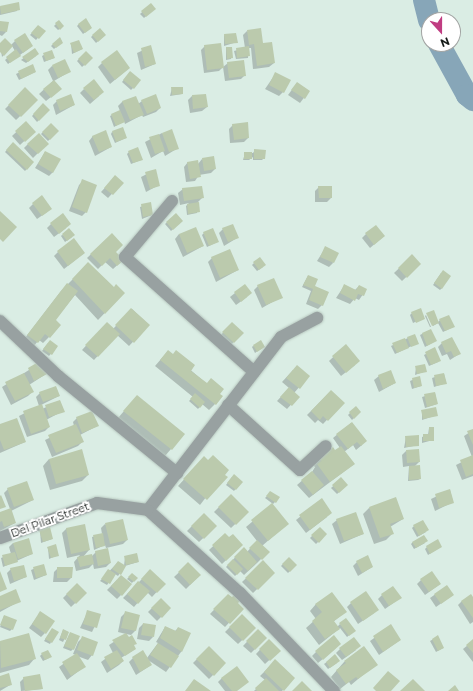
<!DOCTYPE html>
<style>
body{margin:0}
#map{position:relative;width:473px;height:691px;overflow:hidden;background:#daede4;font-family:Montserrat,sans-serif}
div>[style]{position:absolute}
.shadow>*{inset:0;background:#0003}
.river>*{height:22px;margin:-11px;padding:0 11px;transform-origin:11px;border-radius:11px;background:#87a6b8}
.building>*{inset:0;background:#bbcaad}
.roads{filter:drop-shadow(0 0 1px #b7c7bf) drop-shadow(0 0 1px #b7c7bf)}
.minor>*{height:12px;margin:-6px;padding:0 6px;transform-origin:6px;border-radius:6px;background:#98a1a1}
span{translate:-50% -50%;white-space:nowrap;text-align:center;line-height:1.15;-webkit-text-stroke:4px #fff;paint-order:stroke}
.street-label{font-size:11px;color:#161c19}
.north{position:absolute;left:421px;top:12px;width:40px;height:40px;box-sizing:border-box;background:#fff;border:1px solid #a2a4a3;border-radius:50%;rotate:159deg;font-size:11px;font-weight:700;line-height:16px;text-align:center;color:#161c19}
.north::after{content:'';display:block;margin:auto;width:14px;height:18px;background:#c03d82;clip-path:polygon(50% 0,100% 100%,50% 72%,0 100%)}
</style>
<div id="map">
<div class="shadow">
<div style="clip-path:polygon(18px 3px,17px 11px,0 15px,0 7px)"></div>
<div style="clip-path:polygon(151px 4px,154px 9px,144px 18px,140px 14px)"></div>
<div style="clip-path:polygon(59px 21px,61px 28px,58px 30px,54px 26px)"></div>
<div style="clip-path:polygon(0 22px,6px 32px,2px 36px,0 35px)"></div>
<div style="clip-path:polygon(79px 24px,91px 28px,83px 34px,77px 26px)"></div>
<div style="clip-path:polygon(38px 26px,44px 31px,36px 40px,30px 35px)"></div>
<div style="clip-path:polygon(100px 29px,105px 35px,96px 43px,91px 37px)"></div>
<div style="clip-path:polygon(247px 31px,263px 44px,274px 63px,269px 67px,253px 69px,251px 48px,248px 48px,248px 58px,236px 59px,234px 51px,245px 48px,243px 35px)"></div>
<div style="clip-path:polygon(224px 35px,237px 42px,224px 46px)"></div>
<div style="clip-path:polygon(60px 38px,62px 42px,54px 49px,51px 46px)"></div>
<div style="clip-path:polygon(15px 41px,32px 46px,8px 64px,5px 60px,15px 51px,12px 46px,2px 57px,0 44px,11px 45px)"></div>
<div style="clip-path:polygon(71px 44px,82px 49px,72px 54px)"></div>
<div style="clip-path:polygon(205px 46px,223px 67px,219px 71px,204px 73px,201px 50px)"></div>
<div style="clip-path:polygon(150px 47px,155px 64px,141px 70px,137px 53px)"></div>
<div style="clip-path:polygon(226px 48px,231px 48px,231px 59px,226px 60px)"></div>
<div style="clip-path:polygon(34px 50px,36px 56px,26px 63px,21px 60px)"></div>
<div style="clip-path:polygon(51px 51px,54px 58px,44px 62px,42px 56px)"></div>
<div style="clip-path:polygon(86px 52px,92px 58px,82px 67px,77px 61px)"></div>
<div style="clip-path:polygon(102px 63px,129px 68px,110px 84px,98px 67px)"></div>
<div style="clip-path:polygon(228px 63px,245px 75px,241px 79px,225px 81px,223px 67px)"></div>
<div style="clip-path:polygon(32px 66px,35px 72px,19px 80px,16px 74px)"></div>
<div style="clip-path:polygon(52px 66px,69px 72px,54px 81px,56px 93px,46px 101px,39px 94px,53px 81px,48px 70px)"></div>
<div style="clip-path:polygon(130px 72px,133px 88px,131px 90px,122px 82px)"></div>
<div style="clip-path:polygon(276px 73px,283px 92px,279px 96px,265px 89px)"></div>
<div style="clip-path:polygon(297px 83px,309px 91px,300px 103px,288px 95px)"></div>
<div style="clip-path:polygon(172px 88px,182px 94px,170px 96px)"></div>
<div style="clip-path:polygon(25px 89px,37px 100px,16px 120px,5px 109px)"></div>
<div style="clip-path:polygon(84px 89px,99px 96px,90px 104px,80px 93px)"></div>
<div style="clip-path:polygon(192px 96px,207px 107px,202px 111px,190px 113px,188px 100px)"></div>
<div style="clip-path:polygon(135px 97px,138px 104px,142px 101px,160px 108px,156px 112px,143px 117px,142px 115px,125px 124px,124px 121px,114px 127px,110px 116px,120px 111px,118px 106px,122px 102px)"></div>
<div style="clip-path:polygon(57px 101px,74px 105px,56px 115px,53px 105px)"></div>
<div style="clip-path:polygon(43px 105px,49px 110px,37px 122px,32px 116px)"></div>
<div style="clip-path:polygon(26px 123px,34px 132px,20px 145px,12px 136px)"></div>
<div style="clip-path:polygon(51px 124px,58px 131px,48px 141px,41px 134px)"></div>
<div style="clip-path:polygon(233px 125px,248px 138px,244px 142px,230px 143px,229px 129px)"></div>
<div style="clip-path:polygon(112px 132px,126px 138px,115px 143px,111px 134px)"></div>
<div style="clip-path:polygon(162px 133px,178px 148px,165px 156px,163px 151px,151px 158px,145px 142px)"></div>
<div style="clip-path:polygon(93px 136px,111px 147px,95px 156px,89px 141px)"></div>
<div style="clip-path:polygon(13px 143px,33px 162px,25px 171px,5px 152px)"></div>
<div style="clip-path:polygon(28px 144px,47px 144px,33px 158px,24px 148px)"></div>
<div style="clip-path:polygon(255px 150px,264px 158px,262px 160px,253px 160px,253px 157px,249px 160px,243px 160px,245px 153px,253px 153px)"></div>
<div style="clip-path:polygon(45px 152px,53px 172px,49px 176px,35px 168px)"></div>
<div style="clip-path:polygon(129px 152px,141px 160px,131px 164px,127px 154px)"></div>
<div style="clip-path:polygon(202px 159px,215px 169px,211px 173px,199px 175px,195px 181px,186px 182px,184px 167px,188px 162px,198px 164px)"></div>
<div style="clip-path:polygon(155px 170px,159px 185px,146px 192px,141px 177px)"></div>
<div style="clip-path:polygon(83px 181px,86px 212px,82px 216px,69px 211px,79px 185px)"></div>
<div style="clip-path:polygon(111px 181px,122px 183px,108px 198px,101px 192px)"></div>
<div style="clip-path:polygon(319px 187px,331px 198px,327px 202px,315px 202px,315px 191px)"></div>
<div style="clip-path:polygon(183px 189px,202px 198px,198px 202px,197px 213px,187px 215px,186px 206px,189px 203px,180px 205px,178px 193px)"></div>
<div style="clip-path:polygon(33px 204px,47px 212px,37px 219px,29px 208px)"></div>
<div style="clip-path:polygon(150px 204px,152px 215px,142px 219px,140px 207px)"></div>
<div style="clip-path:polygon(176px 215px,182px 221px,171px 231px,165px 224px)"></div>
<div style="clip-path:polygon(51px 224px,66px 228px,54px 237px,47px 228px)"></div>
<div style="clip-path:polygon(223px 229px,237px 238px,224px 246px,219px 233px)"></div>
<div style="clip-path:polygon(204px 233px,217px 242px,207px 247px,202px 235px)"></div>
<div style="clip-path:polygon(112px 234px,115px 252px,123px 260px,113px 269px,105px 262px,98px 269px,87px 258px)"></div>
<div style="clip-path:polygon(179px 234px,203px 246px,183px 257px,175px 239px)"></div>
<div style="clip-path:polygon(366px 234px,384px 236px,370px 248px,362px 238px)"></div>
<div style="clip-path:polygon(62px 235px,72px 237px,65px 242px,61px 236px)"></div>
<div style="clip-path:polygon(326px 247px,333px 263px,329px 267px,317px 261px)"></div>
<div style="clip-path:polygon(58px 252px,84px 253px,64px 269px,54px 256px)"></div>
<div style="clip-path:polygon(412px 256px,420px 264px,402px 281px,394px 273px)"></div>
<div style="clip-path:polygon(212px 258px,238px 270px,216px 282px,208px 262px)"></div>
<div style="clip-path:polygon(254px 263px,263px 267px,257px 271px,252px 265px)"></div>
<div style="clip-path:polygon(88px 264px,114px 288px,124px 293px,98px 320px,75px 295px,54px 321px,49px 337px,43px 343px,39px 340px,31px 349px,22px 342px,61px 291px)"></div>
<div style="clip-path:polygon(441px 273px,442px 288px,440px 290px,433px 285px)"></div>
<div style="clip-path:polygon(308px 276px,322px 305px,318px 309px,306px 304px,311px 291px,302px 287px)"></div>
<div style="clip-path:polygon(245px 285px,247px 297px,236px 305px,230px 297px)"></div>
<div style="clip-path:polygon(258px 286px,281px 297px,262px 308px,254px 290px)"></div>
<div style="clip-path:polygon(344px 286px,355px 290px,359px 286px,366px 290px,359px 300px,355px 298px,350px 304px,336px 298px)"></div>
<div style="clip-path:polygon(132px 309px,149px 325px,129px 346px,117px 335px,94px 360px,82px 350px,107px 323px,113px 329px)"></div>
<div style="clip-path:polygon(412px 313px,423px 318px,413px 323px,410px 315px)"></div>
<div style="clip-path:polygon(428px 313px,438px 322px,440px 320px,453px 327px,443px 332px,438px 323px,433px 326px)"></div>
<div style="clip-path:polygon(426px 315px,431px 327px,430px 327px,425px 316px)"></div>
<div style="clip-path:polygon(232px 323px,242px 333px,229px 347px,219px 337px)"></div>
<div style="clip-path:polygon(430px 330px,435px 341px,425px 347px,420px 335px)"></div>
<div style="clip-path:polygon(408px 338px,418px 343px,395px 354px,391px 346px)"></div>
<div style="clip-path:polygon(48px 343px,57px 347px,49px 356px,42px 351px)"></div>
<div style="clip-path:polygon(442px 343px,459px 354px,450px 360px,447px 354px,442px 356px,438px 347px)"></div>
<div style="clip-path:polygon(346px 345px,355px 365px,341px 376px,329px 361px)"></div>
<div style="clip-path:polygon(253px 346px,262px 348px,255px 353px,252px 347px)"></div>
<div style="clip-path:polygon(435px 349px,438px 362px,429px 366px,424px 355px)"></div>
<div style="clip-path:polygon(168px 351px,219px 394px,215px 404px,209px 410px,202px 404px,198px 409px,189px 401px,193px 397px,155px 366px)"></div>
<div style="clip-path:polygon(40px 363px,46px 374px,29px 385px,32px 392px,28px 396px,11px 405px,2px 387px)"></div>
<div style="clip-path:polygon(416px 367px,426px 371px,415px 375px)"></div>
<div style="clip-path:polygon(293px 370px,309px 376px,294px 393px,298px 397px,287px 409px,277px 401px,289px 388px,282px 382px)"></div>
<div style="clip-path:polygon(444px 374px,446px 383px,434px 387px,432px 378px)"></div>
<div style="clip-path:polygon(379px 376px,395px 383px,379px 392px,374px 380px)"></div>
<div style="clip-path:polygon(419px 377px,421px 386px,412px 389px,410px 381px)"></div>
<div style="clip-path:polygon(331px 391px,343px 403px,323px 424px,318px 420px,315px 423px,307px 415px)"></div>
<div style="clip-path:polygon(40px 393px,59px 396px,41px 405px,42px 409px,60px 401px,63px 411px,46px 420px,49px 427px,45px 431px,27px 437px,19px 416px,39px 406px,36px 397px)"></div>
<div style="clip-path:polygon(435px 393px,437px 404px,425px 408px,422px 397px)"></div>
<div style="clip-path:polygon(137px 396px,184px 434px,165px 456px,118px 418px)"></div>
<div style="clip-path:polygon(356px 407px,360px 412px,352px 420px,348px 415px)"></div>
<div style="clip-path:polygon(422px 411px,437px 415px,422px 420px)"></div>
<div style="clip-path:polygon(77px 418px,97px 426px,80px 435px,82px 442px,78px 446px,52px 457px,45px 440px,74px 426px,73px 422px)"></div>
<div style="clip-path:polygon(351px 423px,362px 445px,356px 450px,353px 445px,344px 452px,354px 464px,309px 498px,297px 485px,312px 472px,315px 467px,313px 465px,319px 459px,340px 448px,333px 438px)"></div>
<div style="clip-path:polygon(0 425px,25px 442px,0 453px)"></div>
<div style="clip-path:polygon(429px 428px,433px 440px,422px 443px,422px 437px,428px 435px)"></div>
<div style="clip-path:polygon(473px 430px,473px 476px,462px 480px,456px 465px,472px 457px,464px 436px)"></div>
<div style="clip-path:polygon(406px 437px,418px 445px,404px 448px)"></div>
<div style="clip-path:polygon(406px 451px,419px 462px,415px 466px,420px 479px,418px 480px,408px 481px,409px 466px,403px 467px,402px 455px)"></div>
<div style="clip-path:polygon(49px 459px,88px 475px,82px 481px,50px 490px,43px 466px)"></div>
<div style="clip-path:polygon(198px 464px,223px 475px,200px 505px,178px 486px)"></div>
<div style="clip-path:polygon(232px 477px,241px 482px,234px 491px,226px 485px)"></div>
<div style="clip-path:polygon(341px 479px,347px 485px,337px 494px,331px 488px)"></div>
<div style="clip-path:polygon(8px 489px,33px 500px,11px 511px,15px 523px,0 531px,0 513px,10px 509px,4px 493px)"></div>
<div style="clip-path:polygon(450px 490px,453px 502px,435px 511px,431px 499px)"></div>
<div style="clip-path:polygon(269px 494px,278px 498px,275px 502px,272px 505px,287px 524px,262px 546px,268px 552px,257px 563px,244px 575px,240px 571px,235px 576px,226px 567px,244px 548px,247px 552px,257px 541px,246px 527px,273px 504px,265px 498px)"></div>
<div style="clip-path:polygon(231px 495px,248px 512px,231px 528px,214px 512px)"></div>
<div style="clip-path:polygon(321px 500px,327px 517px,306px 533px,296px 520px)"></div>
<div style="clip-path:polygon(369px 508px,403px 519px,390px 527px,393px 533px,386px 540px,374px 544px,363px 514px)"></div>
<div style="clip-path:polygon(204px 514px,216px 526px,199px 542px,187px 531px)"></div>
<div style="clip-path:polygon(337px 520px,363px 534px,340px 544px,332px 524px)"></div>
<div style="clip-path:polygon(105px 524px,127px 540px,123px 544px,106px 548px,105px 545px,94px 550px,92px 537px,102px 534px,101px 528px)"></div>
<div style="clip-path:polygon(84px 525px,89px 550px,83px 557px,92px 556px,96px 552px,110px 563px,106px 567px,94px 569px,93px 564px,89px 568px,76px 571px,74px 562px,80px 555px,67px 558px,62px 533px,66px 529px)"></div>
<div style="clip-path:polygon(414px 526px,426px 532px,417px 537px,412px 528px)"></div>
<div style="clip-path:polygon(320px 528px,326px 534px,316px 544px,310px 538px)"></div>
<div style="clip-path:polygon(40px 531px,52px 539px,41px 543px)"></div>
<div style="clip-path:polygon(225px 535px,242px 545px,222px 564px,209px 550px)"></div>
<div style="clip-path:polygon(413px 542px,425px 543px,414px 549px,411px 544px)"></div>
<div style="clip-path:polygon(13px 543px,32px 554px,3px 567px,1px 558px,11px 554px,9px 547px)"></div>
<div style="clip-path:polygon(427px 547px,439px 548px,428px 555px,425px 549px)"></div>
<div style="clip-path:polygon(48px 548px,58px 555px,49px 559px)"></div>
<div style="clip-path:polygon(125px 557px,138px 562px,125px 566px,118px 576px,115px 574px,107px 585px,100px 581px,118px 562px,124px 566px)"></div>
<div style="clip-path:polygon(289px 558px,296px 565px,288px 573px,281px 566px)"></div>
<div style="clip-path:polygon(263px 562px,274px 573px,253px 593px,242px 582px)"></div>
<div style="clip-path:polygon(357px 562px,372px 567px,358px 576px,353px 566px)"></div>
<div style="clip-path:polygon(188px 564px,200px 575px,186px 589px,174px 577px)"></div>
<div style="clip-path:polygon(43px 565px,46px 575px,34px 580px,31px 570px)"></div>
<div style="clip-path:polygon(58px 568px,72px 568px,71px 578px,67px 582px,53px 582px,54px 572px)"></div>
<div style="clip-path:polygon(11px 569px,26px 577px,10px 584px,7px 573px)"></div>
<div style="clip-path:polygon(132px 574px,136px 578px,132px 583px,127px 579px)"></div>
<div style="clip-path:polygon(146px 575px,164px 584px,152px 597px,147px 592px,134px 607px,123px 598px)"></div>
<div style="clip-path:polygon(117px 580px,121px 595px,117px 599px,107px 590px)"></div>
<div style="clip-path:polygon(421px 580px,440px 584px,425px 595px,417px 584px)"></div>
<div style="clip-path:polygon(77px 584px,86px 593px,71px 607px,63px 598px)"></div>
<div style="clip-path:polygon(447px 586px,453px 595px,436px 607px,430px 598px)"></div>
<div style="clip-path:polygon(228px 595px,242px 609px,225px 627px,210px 614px)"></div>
<div style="clip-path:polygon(382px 595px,400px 598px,385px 609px,378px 599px)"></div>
<div style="clip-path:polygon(0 597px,20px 601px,0 612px)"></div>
<div style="clip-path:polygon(161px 599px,170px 608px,157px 621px,148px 612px)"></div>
<div style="clip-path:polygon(473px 599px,473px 622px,470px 624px,458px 605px,462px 601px)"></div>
<div style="clip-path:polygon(351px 603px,374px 613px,358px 624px,347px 607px)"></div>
<div style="clip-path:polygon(316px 604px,345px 612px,333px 622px,337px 627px,340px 624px,353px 632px,347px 637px,340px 628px,319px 645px,306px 628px,316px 619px,310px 611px)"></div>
<div style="clip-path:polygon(88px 611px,100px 615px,92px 632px,80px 628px)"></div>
<div style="clip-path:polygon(125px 613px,138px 615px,135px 631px,131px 635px,126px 634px,135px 649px,121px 658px,123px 661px,119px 665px,107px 673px,101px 662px,113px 653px,109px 645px,126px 634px,118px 632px,121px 617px)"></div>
<div style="clip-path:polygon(242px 615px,255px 628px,238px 644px,225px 632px)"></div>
<div style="clip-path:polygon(4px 616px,12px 629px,10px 631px,0 627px)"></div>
<div style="clip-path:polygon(37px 617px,45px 633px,41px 637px,29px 628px)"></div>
<div style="clip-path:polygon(143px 624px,153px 637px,149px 641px,137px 639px,139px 628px)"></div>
<div style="clip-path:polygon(391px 626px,400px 640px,379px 655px,370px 641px)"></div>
<div style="clip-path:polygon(165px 627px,175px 631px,178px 628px,189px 633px,181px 652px,166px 672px,148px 660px,151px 665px,136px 675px,129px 662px,133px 658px,147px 658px,158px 643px,156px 642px)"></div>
<div style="clip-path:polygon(52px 629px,51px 642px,50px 644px,44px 641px)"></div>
<div style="clip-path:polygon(63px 630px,68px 632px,63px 642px,59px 640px)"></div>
<div style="clip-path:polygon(258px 630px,266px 638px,251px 653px,243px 646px)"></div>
<div style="clip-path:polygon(28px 634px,35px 658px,29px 665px,0 673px,0 642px)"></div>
<div style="clip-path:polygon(69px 635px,73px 649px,71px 651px,63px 648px)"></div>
<div style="clip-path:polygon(437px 637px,443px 648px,436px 652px,430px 641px)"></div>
<div style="clip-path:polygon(82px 638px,92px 655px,88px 660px,77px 656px,84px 667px,67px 680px,59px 667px,76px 655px,73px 654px,78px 642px)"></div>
<div style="clip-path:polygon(269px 640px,279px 651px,265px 664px,256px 654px)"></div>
<div style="clip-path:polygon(473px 641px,473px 662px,463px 649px)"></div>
<div style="clip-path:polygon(209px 647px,225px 663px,209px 679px,193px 663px)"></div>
<div style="clip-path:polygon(364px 647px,376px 664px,351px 685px,349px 682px,340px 689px,331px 677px,344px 662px)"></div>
<div style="clip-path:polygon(336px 648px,318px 663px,312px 656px,316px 652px)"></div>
<div style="clip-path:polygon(340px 649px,356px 650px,342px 660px,336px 653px)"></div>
<div style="clip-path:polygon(42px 654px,49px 658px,43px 661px,40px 656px)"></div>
<div style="clip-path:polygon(335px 656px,337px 663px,328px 669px,324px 664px)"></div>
<div style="clip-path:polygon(275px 661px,294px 678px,282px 691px,254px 691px,265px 680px,260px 676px)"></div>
<div style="clip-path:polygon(0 677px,10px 685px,0 691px)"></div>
<div style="clip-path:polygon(24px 678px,42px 689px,21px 691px,20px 682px)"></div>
<div style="clip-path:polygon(222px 678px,237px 691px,225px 691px,218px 682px)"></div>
</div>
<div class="river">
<div style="left:424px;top:0;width:21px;rotate:76deg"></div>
<div style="left:439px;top:44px;width:58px;rotate:61.2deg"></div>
<div style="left:467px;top:95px;width:8px;rotate:40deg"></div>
</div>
<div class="building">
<div style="clip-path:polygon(19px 2px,20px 10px,1px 14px,0 6px)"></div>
<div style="clip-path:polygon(151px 3px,156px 9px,146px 17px,141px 11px)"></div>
<div style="clip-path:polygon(86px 18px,92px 28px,85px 33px,78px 24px)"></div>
<div style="clip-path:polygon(59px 20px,64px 26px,60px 30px,55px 23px)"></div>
<div style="clip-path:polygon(0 21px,9px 22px,7px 32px,0 31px)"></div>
<div style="clip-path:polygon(38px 25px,46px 31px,39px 39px,31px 33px)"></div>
<div style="clip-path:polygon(100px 28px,106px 35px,98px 42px,92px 35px)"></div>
<div style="clip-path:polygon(261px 28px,263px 43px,272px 42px,275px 63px,257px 66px,254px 44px,249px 45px,247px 30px)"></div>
<div style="clip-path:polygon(25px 33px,33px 46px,23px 53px,14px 40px)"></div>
<div style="clip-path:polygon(236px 33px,238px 43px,225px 44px,224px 34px)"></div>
<div style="clip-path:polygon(60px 37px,63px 43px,56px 48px,52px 44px)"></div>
<div style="clip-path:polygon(5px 38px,13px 46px,4px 56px,0 52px,0 43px)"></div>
<div style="clip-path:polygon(79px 40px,83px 49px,74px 53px,70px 43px)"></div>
<div style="clip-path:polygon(221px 43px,224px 68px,207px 70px,204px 45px)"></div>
<div style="clip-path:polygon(151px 45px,156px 64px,145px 67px,141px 48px)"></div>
<div style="clip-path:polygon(249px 46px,250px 56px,237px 58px,236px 48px)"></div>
<div style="clip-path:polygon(226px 47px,232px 47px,233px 58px,227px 59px)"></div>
<div style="clip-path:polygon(35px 48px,39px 54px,28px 62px,22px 57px)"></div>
<div style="clip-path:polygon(16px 49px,21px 56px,10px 63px,6px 57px)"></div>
<div style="clip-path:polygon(52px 50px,55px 58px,46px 61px,43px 53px)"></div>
<div style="clip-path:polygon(117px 50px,130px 68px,115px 80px,101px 62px)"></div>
<div style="clip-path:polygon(86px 51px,93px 58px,85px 66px,78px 59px)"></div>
<div style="clip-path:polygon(65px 59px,71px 72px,58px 78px,52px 65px)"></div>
<div style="clip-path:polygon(244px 60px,246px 76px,229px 78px,227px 62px)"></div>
<div style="clip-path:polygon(33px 64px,36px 72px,21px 79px,18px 71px)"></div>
<div style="clip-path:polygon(130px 71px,141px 80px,134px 89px,123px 80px)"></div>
<div style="clip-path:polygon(275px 72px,291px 80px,284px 93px,269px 85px)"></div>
<div style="clip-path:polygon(94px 79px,104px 92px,94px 100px,83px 88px)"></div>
<div style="clip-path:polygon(54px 80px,62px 89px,51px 98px,43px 89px)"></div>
<div style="clip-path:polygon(297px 82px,310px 91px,305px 99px,291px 90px)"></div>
<div style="clip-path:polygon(25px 87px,38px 100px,21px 117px,8px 105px)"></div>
<div style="clip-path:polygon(171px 87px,183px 87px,183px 94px,172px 95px)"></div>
<div style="clip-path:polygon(71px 94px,75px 105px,60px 111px,56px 100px)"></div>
<div style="clip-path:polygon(156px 94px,161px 108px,147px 114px,141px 100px)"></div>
<div style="clip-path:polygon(206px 94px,208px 107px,193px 109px,192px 95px)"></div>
<div style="clip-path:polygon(136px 96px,144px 115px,130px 120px,122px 101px)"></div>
<div style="clip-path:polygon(43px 103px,50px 110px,39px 121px,33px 114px)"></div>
<div style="clip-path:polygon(120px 110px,125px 122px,116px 126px,111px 114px)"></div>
<div style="clip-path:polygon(26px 121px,36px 132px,25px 142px,15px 131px)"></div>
<div style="clip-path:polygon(248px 122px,249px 138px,234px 140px,232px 124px)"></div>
<div style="clip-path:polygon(51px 123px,59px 131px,50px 140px,42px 132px)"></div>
<div style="clip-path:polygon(123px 127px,127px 138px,116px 142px,112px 131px)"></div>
<div style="clip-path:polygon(172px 129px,179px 149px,169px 152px,162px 133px)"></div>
<div style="clip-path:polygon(106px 130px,112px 147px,99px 152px,92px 136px)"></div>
<div style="clip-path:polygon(39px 133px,49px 144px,38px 154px,27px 144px)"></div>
<div style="clip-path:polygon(159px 134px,165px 151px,155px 154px,149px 137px)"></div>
<div style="clip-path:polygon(13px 142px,34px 162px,27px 170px,6px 150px)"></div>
<div style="clip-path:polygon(138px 147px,143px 160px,133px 163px,128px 151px)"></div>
<div style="clip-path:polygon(254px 149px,266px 150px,265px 159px,254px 159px)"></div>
<div style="clip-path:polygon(45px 151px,61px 159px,53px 173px,38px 164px)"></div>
<div style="clip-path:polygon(244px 152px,252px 152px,252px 159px,244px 159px)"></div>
<div style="clip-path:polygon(214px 156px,216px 169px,204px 171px,202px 158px)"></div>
<div style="clip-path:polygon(198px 160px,201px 177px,190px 179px,187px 162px)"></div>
<div style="clip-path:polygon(156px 169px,160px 186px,150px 189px,145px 172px)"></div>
<div style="clip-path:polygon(115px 175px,124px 183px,113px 195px,104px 188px)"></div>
<div style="clip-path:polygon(82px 179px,97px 185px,87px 213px,72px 207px)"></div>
<div style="clip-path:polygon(202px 186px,204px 198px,184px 201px,182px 188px)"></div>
<div style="clip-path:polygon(318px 186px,332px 186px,332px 198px,319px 198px)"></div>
<div style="clip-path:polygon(42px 195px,52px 209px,42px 216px,32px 203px)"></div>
<div style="clip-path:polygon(151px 202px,153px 215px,143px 217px,141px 204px)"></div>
<div style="clip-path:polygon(199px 202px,200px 212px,188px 214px,187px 204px)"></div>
<div style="clip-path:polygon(0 211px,17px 227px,3px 242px,0 239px)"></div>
<div style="clip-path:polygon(63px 213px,71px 224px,59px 234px,50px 223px)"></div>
<div style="clip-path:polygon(176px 213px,183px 221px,173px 230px,166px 222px)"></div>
<div style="clip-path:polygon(233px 224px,239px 238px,228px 242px,222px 228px)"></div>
<div style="clip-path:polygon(376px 225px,385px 236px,374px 245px,365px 233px)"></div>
<div style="clip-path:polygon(196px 227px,204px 246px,187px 253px,179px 234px)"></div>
<div style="clip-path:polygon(69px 228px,75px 235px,67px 241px,62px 234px)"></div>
<div style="clip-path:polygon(213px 228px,219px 242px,209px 246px,203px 232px)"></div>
<div style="clip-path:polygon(112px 233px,123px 245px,116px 252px,124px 260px,117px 266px,110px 258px,102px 266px,90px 254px)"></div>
<div style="clip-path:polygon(74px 238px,85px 253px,68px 266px,57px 251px)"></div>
<div style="clip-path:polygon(325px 246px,339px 253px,334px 263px,320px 257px)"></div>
<div style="clip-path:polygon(230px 249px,239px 270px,220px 278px,211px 257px)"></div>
<div style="clip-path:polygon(412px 254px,421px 264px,407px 278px,398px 268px)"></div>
<div style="clip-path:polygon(260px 257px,266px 265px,259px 270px,253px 262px)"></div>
<div style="clip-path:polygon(88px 262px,114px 287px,116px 284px,125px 293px,105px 314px,72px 279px)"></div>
<div style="clip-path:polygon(443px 270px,451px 276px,442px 289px,434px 283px)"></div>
<div style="clip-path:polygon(308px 275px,318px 279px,315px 286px,329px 292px,323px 306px,309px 300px,313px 289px,303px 285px)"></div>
<div style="clip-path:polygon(274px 278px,283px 298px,266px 305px,257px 285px)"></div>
<div style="clip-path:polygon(67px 283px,78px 291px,56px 320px,61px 325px,50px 338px,45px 334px,38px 343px,27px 335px)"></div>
<div style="clip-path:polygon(245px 284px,252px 293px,241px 302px,234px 292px)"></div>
<div style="clip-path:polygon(344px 284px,356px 290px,359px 285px,367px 289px,364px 296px,358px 294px,355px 301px,340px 293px)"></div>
<div style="clip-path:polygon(131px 308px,150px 325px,134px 343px,115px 325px)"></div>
<div style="clip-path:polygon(421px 308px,425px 319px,416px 323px,411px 312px)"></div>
<div style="clip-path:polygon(434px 310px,439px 323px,432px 326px,426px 313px)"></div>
<div style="clip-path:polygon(449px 315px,455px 327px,445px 331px,439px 319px)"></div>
<div style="clip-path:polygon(107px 322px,120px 334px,98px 357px,85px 345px)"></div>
<div style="clip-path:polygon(232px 322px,244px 333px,234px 343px,222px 332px)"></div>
<div style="clip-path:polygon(431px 329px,437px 341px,427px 346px,422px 333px)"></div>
<div style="clip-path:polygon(415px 334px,419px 344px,411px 347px,407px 337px)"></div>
<div style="clip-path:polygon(452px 337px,461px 354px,454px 357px,451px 351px,446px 353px,441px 342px)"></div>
<div style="clip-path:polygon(405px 338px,409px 348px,397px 353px,392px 343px)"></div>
<div style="clip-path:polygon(50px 340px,58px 346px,52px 355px,43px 349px)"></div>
<div style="clip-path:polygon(261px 340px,265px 347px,257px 352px,253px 345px)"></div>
<div style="clip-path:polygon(346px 344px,360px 361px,346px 373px,332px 356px)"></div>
<div style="clip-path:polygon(435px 347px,441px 361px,431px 365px,425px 352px)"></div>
<div style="clip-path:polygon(168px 350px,173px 354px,176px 350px,195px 365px,191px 371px,207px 383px,211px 378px,224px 389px,220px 394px,223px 396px,216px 405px,160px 360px)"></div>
<div style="clip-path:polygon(40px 361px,47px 374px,34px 381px,28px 368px)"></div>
<div style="clip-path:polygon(425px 364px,427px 372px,417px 374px,415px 366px)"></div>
<div style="clip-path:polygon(297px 365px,310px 376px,300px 389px,286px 378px)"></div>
<div style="clip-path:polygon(391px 370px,396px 383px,383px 389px,378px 375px)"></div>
<div style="clip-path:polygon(24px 373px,34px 392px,15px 401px,5px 382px)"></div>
<div style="clip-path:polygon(444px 373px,447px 384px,436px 386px,434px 375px)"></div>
<div style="clip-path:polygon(420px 376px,422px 386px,414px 388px,412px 378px)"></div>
<div style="clip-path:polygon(56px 386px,60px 396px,43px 402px,39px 392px)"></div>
<div style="clip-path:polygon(289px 387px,300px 397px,292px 406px,280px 397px)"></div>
<div style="clip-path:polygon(331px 390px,345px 403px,328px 421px,323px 416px,320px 420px,311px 411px)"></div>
<div style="clip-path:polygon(435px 392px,438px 404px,427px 407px,424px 394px)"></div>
<div style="clip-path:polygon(195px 393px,205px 402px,200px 408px,190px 399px)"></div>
<div style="clip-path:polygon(137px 395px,185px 434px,172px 450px,123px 411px)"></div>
<div style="clip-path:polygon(60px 400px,65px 412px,49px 417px,45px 405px)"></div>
<div style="clip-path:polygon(42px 404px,50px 427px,31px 434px,23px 411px)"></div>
<div style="clip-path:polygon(356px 406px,361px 412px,354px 419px,349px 412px)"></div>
<div style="clip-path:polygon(436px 407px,438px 416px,423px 419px,421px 410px)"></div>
<div style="clip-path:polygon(92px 411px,99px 426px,82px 433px,76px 417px)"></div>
<div style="clip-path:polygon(17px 418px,26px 442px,4px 450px,0 440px,0 424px)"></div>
<div style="clip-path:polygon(352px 422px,367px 441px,361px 446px,357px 442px,348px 449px,336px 434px)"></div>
<div style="clip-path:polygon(76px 424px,84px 442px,56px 453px,48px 435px)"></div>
<div style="clip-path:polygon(429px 427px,434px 427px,434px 441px,423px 441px,423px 434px,429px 434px)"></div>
<div style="clip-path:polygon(473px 429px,473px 445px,467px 431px)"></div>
<div style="clip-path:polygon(419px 435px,419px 446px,406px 447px,405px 436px)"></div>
<div style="clip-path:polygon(341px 446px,355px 464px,330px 482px,317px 464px,321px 461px,319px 458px,333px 447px,335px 450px)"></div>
<div style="clip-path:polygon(82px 449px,89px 475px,56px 484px,49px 459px)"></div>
<div style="clip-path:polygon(419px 449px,420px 462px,407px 463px,406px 450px)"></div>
<div style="clip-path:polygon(213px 455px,229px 470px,225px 475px,228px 477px,207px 500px,183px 479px,204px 456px,208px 460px)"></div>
<div style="clip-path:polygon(473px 455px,473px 474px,466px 477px,460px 460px)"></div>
<div style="clip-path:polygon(420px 465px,421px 479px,409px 480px,409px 466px)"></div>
<div style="clip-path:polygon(312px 471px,324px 485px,313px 495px,301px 480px)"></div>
<div style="clip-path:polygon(234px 474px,243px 482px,236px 490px,227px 483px)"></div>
<div style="clip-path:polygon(341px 477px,348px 485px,339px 493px,332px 485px)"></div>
<div style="clip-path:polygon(27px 481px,34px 500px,14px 507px,7px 488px)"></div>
<div style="clip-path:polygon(450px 489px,454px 503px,439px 508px,435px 494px)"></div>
<div style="clip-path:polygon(270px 491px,280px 497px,276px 503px,266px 496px)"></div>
<div style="clip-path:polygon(231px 494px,249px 512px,236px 525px,218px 507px)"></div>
<div style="clip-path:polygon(1px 495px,6px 507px,0 509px,0 496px)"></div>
<div style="clip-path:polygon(396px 497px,404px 519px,390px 524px,394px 534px,380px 538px,369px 507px)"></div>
<div style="clip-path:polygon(322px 498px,332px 513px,310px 530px,299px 515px)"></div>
<div style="clip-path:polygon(272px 503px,289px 524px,268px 541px,251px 520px)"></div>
<div style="clip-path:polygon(11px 508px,16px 523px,4px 527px,2px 521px,0 522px,0 512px)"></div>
<div style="clip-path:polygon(356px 512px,364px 534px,344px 541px,336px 519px)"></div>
<div style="clip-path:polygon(204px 513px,217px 526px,204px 539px,191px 526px)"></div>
<div style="clip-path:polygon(123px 519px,128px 540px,110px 544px,105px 523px)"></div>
<div style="clip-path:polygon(423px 520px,429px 530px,419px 536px,413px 525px)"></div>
<div style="clip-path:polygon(85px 524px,90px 550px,71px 554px,66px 528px)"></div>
<div style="clip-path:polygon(50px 527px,53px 539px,43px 542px,39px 530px)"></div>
<div style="clip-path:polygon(320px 527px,327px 534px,319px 543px,311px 535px)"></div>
<div style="clip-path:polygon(103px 533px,105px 546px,96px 548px,93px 535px)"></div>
<div style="clip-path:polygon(225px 533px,229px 537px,233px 534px,243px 545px,226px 561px,212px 545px)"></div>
<div style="clip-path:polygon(424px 535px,428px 541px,416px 548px,412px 542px)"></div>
<div style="clip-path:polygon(29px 538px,33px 554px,18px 559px,13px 543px)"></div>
<div style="clip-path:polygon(438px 539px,442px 547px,430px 554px,426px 546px)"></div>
<div style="clip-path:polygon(257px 540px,270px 552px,262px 560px,249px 548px)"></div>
<div style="clip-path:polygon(56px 544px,59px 556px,51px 558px,47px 547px)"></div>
<div style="clip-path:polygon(244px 547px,257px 562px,248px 571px,234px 557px)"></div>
<div style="clip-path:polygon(108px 548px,111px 563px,98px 566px,95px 551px)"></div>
<div style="clip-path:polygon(15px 552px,18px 562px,5px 566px,2px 555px)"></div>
<div style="clip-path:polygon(137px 553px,139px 562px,126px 565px,124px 556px)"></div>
<div style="clip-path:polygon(92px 554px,94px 564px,80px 567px,77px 557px)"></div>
<div style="clip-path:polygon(368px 555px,373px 567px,362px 573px,356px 561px)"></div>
<div style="clip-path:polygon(289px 557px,297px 565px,290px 572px,282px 564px)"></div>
<div style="clip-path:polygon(233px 559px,243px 569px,237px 575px,227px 565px)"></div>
<div style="clip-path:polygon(263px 560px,275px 573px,258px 590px,245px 578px)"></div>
<div style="clip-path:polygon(118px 561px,126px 566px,121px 575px,112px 569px)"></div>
<div style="clip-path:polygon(188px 562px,201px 575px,190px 585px,178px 572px)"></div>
<div style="clip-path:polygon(44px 564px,47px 575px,36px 578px,33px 567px)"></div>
<div style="clip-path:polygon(24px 565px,27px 577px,14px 581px,10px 568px)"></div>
<div style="clip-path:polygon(57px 567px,73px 567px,72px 578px,57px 578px)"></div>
<div style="clip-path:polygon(108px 569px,116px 574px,110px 584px,101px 579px)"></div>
<div style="clip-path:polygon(150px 569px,166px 584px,157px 593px,141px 579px)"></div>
<div style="clip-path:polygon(0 571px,7px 589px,0 592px)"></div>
<div style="clip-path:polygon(432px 571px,441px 584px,429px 592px,420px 579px)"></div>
<div style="clip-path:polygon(132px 573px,138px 578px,134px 582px,128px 577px)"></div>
<div style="clip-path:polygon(121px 575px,132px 584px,122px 596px,111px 586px)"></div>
<div style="clip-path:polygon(138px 581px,150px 591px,138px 604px,127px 594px)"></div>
<div style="clip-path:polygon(77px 583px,87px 593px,76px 604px,66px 594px)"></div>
<div style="clip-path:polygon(447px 585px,454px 595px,441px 604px,434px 594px)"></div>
<div style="clip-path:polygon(393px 586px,402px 598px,389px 606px,381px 594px)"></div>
<div style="clip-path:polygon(16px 589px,21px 602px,0 610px,0 596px)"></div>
<div style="clip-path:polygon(366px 591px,379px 610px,363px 621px,350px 602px)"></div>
<div style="clip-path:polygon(332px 592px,347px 612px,334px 621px,340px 629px,325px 639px,312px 621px,322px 612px,315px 604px)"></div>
<div style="clip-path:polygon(228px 594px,232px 597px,235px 594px,241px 600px,238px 603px,244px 609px,230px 624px,213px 609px)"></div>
<div style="clip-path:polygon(471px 594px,473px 597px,473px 618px,461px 601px)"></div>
<div style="clip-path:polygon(161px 598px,171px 608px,162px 618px,151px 608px)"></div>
<div style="clip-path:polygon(87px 610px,101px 614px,97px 628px,83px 624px)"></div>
<div style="clip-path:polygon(40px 611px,55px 621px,46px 634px,32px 624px)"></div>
<div style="clip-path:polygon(125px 611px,140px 615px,136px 631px,121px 628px)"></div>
<div style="clip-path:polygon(242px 614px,256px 628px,243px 641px,229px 627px)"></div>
<div style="clip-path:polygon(4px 615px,17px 620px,13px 630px,0 625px)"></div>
<div style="clip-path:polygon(346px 618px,356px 631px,349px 636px,339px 623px)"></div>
<div style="clip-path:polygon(143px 623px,156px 625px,154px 637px,141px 635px)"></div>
<div style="clip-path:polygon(391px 624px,401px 640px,383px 652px,373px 636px)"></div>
<div style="clip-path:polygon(165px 626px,176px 631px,178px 627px,191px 633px,182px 652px,160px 638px)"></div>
<div style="clip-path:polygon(52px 628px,59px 632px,52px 643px,45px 639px)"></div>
<div style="clip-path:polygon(63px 629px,69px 632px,66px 640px,60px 638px)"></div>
<div style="clip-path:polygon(258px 629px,267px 638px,255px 650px,246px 641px)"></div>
<div style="clip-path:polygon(70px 632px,80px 636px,74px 650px,64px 646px)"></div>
<div style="clip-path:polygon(29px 633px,36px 659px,1px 668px,0 641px)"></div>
<div style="clip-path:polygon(126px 633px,129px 637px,132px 635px,137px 644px,134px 645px,136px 649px,125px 656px,112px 640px)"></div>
<div style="clip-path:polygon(334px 635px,341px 644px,323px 660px,315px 651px)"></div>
<div style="clip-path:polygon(438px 635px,444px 648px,438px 651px,432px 639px)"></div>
<div style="clip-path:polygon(82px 636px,98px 642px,93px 656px,77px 650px)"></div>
<div style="clip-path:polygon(354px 637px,361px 646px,346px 657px,339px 648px)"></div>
<div style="clip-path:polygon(269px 639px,281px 651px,270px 661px,259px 649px)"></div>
<div style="clip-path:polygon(473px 639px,473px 653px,466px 645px)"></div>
<div style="clip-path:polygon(158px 643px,179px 656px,171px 668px,150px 655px)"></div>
<div style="clip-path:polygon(209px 646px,226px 663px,214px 676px,196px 659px)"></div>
<div style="clip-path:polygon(364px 646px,378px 665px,358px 679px,356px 677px,346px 684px,336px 670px,346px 663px,344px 661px)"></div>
<div style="clip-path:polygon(48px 650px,52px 657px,45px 660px,41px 653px)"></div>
<div style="clip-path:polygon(117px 650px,124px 661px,111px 669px,104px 657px)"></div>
<div style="clip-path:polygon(143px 650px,152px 665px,140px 672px,132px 657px)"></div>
<div style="clip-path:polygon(77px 653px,86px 667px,71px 676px,62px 662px)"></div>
<div style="clip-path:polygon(335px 654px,340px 661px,330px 668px,326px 662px)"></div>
<div style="clip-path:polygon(275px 659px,295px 678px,284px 691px,264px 672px)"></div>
<div style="clip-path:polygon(237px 666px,249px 682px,237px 691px,232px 691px,221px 678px)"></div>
<div style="clip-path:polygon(388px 671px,400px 681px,391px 691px,376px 691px,373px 688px)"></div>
<div style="clip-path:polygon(9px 673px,12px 685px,0 688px,0 676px)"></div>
<div style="clip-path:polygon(40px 674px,43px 689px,25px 691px,23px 677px)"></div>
<div style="clip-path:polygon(266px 678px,279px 691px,257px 691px,255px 688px)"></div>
<div style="clip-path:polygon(194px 679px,211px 691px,185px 691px)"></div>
<div style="clip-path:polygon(413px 679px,425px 691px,400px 691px)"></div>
<div style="clip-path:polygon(302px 681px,312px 691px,292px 691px)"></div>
<div style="clip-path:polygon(455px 685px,459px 691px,448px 691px)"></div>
</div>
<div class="roads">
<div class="minor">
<div style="left:172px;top:201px;width:73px;rotate:130deg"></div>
<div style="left:125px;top:257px;width:173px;rotate:41.7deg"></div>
<div style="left:0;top:321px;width:80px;rotate:43.5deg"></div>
<div style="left:58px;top:376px;width:154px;rotate:39.2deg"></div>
<div style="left:228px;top:405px;width:97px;rotate:42.1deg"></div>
<div style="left:300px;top:470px;width:35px;rotate:-43deg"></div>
<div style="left:148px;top:510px;width:218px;rotate:-52.4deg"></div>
<div style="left:281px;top:337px;width:41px;rotate:-27.8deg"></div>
<div style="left:148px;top:510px;width:124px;rotate:42.1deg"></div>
<div style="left:240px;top:593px;width:136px;rotate:46.2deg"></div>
<div style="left:0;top:538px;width:103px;rotate:-19.8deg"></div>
<div style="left:97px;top:503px;width:51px;rotate:7.8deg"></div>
</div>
</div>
<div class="street-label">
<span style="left:50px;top:520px;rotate:-20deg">Del Pilar Street</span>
</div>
<div class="north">N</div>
</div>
